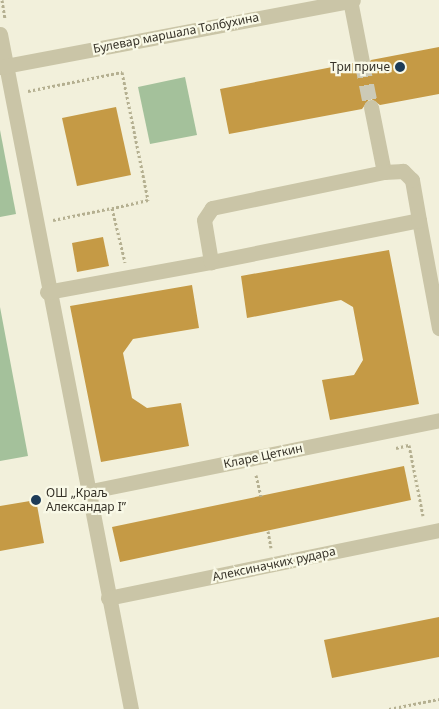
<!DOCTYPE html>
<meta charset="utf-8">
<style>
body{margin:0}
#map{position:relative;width:439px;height:709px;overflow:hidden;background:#f2f0db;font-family:"Noto Sans",sans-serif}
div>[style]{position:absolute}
.green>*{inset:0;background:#a4c19b}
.building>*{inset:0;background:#c59a45}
.minor-tunnel>*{height:15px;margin-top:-7.5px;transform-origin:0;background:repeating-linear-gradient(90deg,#cccab7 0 15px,transparent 0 23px)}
.path>*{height:3px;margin-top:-1.5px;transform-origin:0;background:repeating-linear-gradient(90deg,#b5b091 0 2.5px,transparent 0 5px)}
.minor>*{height:15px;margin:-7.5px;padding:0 7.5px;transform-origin:7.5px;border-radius:7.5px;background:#cac5a7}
.dots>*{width:14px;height:14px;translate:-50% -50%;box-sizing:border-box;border:2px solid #f9f9e7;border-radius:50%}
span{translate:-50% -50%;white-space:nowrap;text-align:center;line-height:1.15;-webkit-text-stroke:4.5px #f9f9e7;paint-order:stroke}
.street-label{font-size:12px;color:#363228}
.poi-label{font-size:12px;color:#363228}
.right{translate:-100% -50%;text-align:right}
.left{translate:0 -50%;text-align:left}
</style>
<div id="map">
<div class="green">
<div style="clip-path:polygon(185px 77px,197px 135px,150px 144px,138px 87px)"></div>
<div style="clip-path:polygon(0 130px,16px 214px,0 217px)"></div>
<div style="clip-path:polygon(0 307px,28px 456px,0 461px)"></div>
</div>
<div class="building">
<div style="clip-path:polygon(439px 47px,439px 94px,380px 105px,370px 98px,362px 109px,229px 134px,220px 89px,353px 63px,363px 71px,371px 60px)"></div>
<div style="clip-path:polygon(116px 107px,131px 175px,77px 186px,62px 118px)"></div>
<div style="clip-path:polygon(103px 237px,109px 266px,77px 272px,72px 243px)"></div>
<div style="clip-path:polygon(389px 250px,419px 404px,330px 420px,322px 380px,354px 375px,363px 360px,353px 307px,341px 300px,247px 318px,241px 276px)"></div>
<div style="clip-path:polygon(192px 285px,199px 328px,133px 339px,123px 353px,132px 398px,147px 408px,181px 403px,189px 446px,101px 462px,70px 306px)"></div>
<div style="clip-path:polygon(404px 466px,411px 500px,120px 562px,112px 527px)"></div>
<div style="clip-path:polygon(36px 500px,44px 543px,0 551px,0 506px)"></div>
<div style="clip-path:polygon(439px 617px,439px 657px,332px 678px,324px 640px)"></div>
</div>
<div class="minor-tunnel">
<div style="left:362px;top:62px;width:46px;rotate:78.7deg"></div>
</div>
<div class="path">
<div style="left:2px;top:0;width:19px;rotate:81deg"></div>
<div style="left:28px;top:91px;width:96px;rotate:-11.4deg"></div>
<div style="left:122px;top:72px;width:131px;rotate:78.5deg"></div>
<div style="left:148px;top:200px;width:37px;rotate:167deg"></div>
<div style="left:53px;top:220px;width:60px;rotate:-11.5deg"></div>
<div style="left:112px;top:208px;width:56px;rotate:76.5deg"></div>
<div style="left:396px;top:448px;width:13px;rotate:-13deg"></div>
<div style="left:409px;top:445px;width:72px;rotate:78.8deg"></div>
<div style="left:256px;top:475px;width:22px;rotate:77deg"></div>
<div style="left:268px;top:531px;width:17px;rotate:80deg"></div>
<div style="left:389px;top:709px;width:51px;rotate:-11.3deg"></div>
</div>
<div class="minor">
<div style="left:350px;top:0;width:63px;rotate:79deg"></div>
<div style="left:0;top:34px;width:688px;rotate:79.02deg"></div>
<div style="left:0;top:67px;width:359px;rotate:-10.7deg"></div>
<div style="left:371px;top:107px;width:66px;rotate:78.7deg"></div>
<div style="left:419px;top:220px;width:110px;rotate:79.5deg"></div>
<div style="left:47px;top:292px;width:167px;rotate:-10.4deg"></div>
<div style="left:211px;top:262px;width:212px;rotate:-11.4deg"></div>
<div style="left:419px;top:220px;width:41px;rotate:-99.9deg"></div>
<div style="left:412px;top:180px;width:13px;rotate:-135deg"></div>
<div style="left:403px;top:171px;width:19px;rotate:177deg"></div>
<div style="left:384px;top:172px;width:176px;rotate:168.2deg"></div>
<div style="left:212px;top:208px;width:14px;rotate:124deg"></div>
<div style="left:204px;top:220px;width:43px;rotate:80.5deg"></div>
<div style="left:86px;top:492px;width:360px;rotate:-11.5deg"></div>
<div style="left:108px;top:598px;width:338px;rotate:-11.6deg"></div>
</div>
<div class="dots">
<div style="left:400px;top:67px;background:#1d3b57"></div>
<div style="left:36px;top:500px;background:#1d3b57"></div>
</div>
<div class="street-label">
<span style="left:176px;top:33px;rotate:-11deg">Булевар маршала Толбухина</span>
<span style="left:263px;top:456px;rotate:-12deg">Кларе Цеткин</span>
<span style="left:274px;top:564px;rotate:-12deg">Алексиначких рудара</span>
</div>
<div class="poi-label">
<span class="right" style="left:390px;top:67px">Три приче</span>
<span class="left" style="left:46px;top:500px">ОШ „Краљ<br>Александар I”</span>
</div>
</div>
